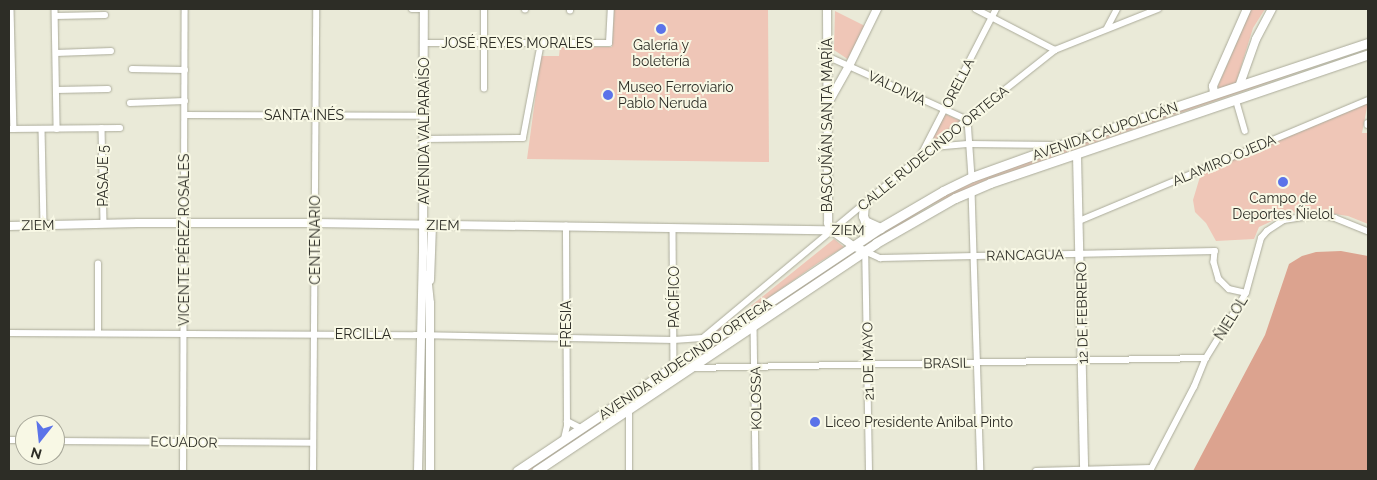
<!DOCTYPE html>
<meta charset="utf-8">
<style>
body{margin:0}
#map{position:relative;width:1377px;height:480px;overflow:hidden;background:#eaead8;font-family:Raleway,sans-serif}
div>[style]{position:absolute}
.green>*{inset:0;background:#efc6b7}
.forest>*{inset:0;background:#dca38f}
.roads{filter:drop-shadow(0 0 1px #abab9a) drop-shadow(0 0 1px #abab9a)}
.street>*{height:5.5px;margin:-2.75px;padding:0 2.75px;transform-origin:2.75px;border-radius:2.75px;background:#fff}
.secondary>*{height:8px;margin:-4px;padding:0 4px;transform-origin:4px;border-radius:4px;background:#fff}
.primary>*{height:9px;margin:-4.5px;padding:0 4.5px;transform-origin:4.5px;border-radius:4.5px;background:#fff}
.dots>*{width:14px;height:14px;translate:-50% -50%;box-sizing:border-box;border:2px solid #f8f8e5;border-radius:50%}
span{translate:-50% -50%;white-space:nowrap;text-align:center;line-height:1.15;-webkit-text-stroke:4px #f8f8e5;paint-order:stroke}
.street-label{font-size:14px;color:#2d2d26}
.poi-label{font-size:14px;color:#2d2d26}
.left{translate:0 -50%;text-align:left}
.frame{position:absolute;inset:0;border:10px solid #2d2d26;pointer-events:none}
.north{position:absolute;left:15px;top:415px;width:50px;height:50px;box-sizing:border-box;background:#f8f8e5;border:1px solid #a7a799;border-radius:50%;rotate:196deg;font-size:14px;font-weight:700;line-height:20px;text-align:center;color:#2d2d26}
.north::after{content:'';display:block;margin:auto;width:18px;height:22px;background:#5b73e9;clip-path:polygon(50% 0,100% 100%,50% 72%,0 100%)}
</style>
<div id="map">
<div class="green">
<div style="clip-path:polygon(614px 9px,768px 9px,769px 162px,527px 159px,541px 56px,559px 56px,560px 47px,612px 47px)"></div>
<div style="clip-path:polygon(1251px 9px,1265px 9px,1253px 28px,1236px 83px,1219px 90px,1218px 86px)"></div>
<div style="clip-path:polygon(835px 11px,865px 26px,849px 60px,834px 50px)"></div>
<div style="clip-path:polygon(1368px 44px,1368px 48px,986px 180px,929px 206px,529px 471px,522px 471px,879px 233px,944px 194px,1062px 147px)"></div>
<div style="clip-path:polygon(1368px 102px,1362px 133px,1368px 133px,1368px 224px,1348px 216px,1315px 211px,1289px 213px,1259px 227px,1254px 239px,1216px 241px,1206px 223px,1195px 212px,1193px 200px,1202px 170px)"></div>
<div style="clip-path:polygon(945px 114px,961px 121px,929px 145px)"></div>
<div style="clip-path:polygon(834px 239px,844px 247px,818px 263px,717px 334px,711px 334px,752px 305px)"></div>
</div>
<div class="forest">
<div style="clip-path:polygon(1341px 251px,1368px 256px,1368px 471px,1193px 471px,1265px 335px,1289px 264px,1302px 256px,1316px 252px)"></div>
</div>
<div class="roads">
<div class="street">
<div style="left:11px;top:9px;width:120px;rotate:88.6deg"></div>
<div style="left:55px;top:9px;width:120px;rotate:89deg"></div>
<div style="left:412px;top:9px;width:12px"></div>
<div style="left:976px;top:9px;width:89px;rotate:27.4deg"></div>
<div style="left:525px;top:10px;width:1px;rotate:-90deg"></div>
<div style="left:570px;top:11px;width:2px;rotate:-90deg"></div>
<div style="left:55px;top:16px;width:50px;rotate:-1.1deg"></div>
<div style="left:1107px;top:28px;width:21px;rotate:-62deg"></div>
<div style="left:424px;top:43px;width:185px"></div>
<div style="left:609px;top:43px;width:34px;rotate:-87deg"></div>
<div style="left:56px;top:53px;width:55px;rotate:-2.1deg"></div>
<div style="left:827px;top:56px;width:155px;rotate:24.4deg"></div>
<div style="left:968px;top:120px;width:57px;rotate:86deg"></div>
<div style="left:132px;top:69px;width:53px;rotate:1.1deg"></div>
<div style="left:484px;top:89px;width:80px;rotate:-90deg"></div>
<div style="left:56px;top:90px;width:52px;rotate:-1.1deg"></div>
<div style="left:1236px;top:99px;width:33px;rotate:74deg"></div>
<div style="left:130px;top:103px;width:55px;rotate:-2.1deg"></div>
<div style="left:185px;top:115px;width:239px;rotate:0.2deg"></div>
<div style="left:1368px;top:123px;width:2px;rotate:90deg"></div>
<div style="left:102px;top:128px;width:95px;rotate:88.8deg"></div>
<div style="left:9px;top:129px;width:111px;rotate:-0.5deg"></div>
<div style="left:42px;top:129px;width:96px;rotate:88.8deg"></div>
<div style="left:424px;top:139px;width:99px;rotate:-0.6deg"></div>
<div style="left:523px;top:138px;width:97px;rotate:-79.3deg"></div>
<div style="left:933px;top:147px;width:37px;rotate:-5deg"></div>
<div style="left:970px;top:144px;width:84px;rotate:0.7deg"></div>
<div style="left:921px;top:155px;width:164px;rotate:-62.8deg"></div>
<div style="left:972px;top:191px;width:280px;rotate:88.2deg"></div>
<div style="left:1079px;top:221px;width:313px;rotate:-22.7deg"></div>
<div style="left:673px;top:228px;width:138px;rotate:89.6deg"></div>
<div style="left:754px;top:325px;width:146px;rotate:89.2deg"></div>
<div style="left:98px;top:332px;width:68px;rotate:-90deg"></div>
<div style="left:9px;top:333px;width:406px;rotate:0.3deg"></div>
<div style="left:415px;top:335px;width:259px;rotate:1.1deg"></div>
<div style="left:674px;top:340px;width:42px;rotate:-4.1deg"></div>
<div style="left:704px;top:337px;width:281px;rotate:-39.8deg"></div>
<div style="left:920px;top:157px;width:172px;rotate:-38.4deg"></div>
<div style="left:1055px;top:50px;width:111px;rotate:-21.7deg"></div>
<div style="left:691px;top:368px;width:515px;rotate:-1.11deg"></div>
<div style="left:567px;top:421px;width:16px;rotate:27deg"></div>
<div style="left:564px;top:439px;width:13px;rotate:-77deg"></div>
<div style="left:567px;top:426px;width:200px;rotate:-90.3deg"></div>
<div style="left:9px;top:440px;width:16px"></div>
<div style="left:55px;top:441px;width:258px;rotate:0.4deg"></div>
<div style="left:183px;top:471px;width:462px;rotate:-89.8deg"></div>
<div style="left:313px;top:471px;width:462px;rotate:-89.6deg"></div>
<div style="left:629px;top:471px;width:64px;rotate:-90deg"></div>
<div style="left:869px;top:471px;width:220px;rotate:-91deg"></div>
<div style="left:865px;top:251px;width:17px;rotate:25deg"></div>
<div style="left:880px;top:258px;width:335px;rotate:-1.2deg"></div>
<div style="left:1215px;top:251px;width:11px;rotate:95deg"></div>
<div style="left:1214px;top:262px;width:18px;rotate:74deg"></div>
<div style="left:1219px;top:279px;width:14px;rotate:45deg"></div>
<div style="left:1229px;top:289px;width:17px;rotate:13deg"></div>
<div style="left:1036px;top:471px;width:115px;rotate:-1.5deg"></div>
<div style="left:1150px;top:471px;width:95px;rotate:-62.4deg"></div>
<div style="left:1194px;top:387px;width:31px;rotate:-68deg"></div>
<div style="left:1206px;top:358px;width:76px;rotate:-58.4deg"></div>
<div style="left:1246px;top:293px;width:57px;rotate:-74.7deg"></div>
<div style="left:1261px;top:238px;width:9px;rotate:-49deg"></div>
<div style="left:1267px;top:231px;width:20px;rotate:-33deg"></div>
<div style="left:1284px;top:220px;width:33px;rotate:-9deg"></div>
<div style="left:1317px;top:215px;width:18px;rotate:9deg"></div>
<div style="left:1335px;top:218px;width:35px;rotate:22deg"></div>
</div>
<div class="secondary">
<div style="left:827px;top:9px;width:214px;rotate:89.7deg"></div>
<div style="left:828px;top:223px;width:8px;rotate:67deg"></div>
<div style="left:831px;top:230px;width:27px;rotate:36deg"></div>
<div style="left:853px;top:246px;width:13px;rotate:23deg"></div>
<div style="left:1240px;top:84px;width:48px;rotate:-70.4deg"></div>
<div style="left:1256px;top:39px;width:34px;rotate:-62deg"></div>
<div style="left:1214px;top:93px;width:7px;rotate:-98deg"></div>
<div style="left:1213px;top:86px;width:84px;rotate:-66.2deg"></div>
<div style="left:827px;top:105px;width:45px;rotate:-60.6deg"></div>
<div style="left:849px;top:66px;width:64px;rotate:-63.8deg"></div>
<div style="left:1077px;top:155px;width:316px;rotate:88.7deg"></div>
<div style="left:9px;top:226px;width:129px;rotate:-1.3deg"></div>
<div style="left:138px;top:223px;width:177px"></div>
<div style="left:315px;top:223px;width:561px;rotate:0.82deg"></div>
<div style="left:427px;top:275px;width:28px;rotate:84deg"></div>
<div style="left:430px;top:303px;width:168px;rotate:90deg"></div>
<div style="left:430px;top:280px;width:55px;rotate:-87.9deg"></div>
<div style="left:418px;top:471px;width:218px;rotate:-88.7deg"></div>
<div style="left:423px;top:253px;width:244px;rotate:-89.8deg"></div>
</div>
<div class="primary">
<div style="left:864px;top:204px;width:12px;rotate:95deg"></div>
<div style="left:863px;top:216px;width:5px;rotate:68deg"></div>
<div style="left:865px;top:221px;width:17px;rotate:25deg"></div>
<div style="left:517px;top:471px;width:437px;rotate:-33.8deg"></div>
<div style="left:880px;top:228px;width:73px;rotate:-30.4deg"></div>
<div style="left:943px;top:191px;width:32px;rotate:-26deg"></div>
<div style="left:972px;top:177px;width:95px;rotate:-19.8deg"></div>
<div style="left:1061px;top:145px;width:324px;rotate:-18.4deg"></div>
<div style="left:536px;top:471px;width:409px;rotate:-33.8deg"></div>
<div style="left:876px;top:243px;width:91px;rotate:-29.7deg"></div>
<div style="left:955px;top:198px;width:38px;rotate:-23deg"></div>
<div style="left:990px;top:183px;width:399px;rotate:-18.8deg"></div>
</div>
</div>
<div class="dots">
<div style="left:661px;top:29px;background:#5b73e9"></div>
<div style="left:608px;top:95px;background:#5b73e9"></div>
<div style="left:1283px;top:182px;background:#5b73e9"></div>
<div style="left:815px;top:422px;background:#5b73e9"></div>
</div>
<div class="street-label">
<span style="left:517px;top:43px">JOSÉ REYES MORALES</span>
<span style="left:958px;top:83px;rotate:-63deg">ORELLA</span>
<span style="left:897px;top:88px;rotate:25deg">VALDIVIA</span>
<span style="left:304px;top:115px">SANTA INÉS</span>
<span style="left:827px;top:125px;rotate:-90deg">BASCUÑÁN SANTA MARÍA</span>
<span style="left:424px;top:131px;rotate:-90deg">AVENIDA VALPARAÍSO</span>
<span style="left:1105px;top:131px;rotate:-19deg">AVENIDA CAUPOLICÁN</span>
<span style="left:933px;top:148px;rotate:-39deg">CALLE RUDECINDO ORTEGA</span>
<span style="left:1224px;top:160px;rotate:-23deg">ALAMIRO OJEDA</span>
<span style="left:103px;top:176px;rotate:-90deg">PASAJE 5</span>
<span style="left:38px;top:225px;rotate:-1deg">ZIEM</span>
<span style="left:443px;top:225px;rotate:1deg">ZIEM</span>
<span style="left:848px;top:230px;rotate:1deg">ZIEM</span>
<span style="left:184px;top:240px;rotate:-90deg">VICENTE PÉREZ ROSALES</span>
<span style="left:315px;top:240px;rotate:-90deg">CENTENARIO</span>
<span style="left:1025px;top:255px;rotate:-1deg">RANCAGUA</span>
<span style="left:674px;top:297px;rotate:-90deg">PACÍFICO</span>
<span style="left:1082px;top:313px;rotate:-91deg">12 DE FEBRERO</span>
<span style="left:1231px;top:318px;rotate:-58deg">ÑIELOL</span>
<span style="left:566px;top:324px;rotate:-90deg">FRESIA</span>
<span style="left:363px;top:334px">ERCILLA</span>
<span style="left:685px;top:359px;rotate:-34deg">AVENIDA RUDECINDO ORTEGA</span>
<span style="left:868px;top:361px;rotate:-91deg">21 DE MAYO</span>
<span style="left:947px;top:363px;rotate:-1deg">BRASIL</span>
<span style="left:756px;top:398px;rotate:-91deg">KOLOSSA</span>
<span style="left:184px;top:442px;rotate:1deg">ECUADOR</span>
</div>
<div class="poi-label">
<span style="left:661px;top:53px">Galería y<br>boletería</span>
<span class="left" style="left:618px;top:95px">Museo Ferroviario<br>Pablo Neruda</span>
<span style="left:1283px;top:206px">Campo de<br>Deportes Ñielol</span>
<span class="left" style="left:825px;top:422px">Liceo Presidente Anibal Pinto</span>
</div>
<div class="frame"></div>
<div class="north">N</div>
</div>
